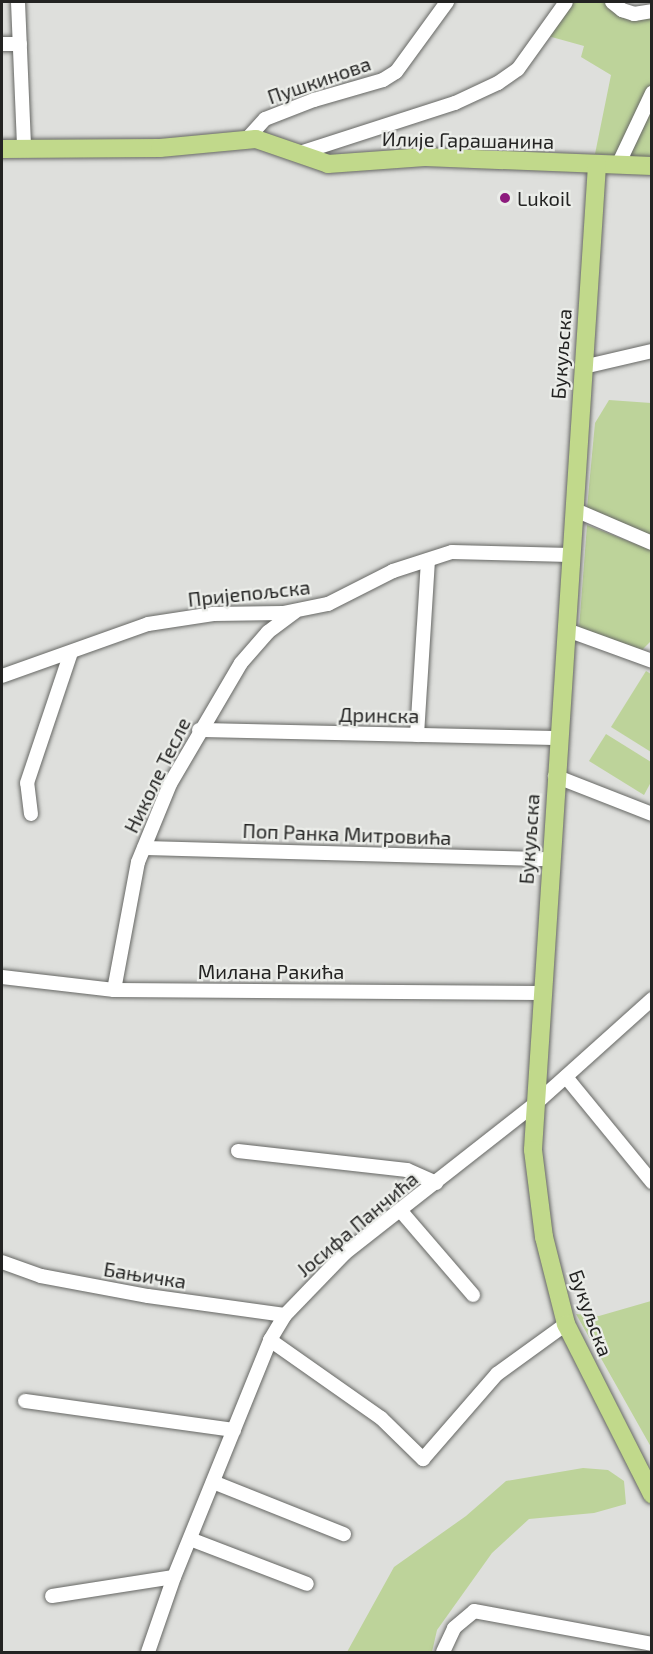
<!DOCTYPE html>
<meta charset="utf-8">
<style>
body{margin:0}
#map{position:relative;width:653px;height:1654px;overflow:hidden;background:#dedfdc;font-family:"Exo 2",sans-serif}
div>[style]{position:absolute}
.green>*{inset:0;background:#bdd39a}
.roads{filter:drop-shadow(0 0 2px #666764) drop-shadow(0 0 2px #666764)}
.minor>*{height:14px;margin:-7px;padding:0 7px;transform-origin:7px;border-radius:7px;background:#fff}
.major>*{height:18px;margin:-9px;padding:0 9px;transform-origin:9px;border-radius:9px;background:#c1d98b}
.dots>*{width:16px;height:16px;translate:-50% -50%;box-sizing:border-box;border:3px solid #ebede9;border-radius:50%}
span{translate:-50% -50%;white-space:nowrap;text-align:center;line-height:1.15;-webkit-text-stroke:4.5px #ebede9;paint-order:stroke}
.street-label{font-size:20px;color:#232322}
.poi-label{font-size:20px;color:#232322}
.left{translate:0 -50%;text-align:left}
.frame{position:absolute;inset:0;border:3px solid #232322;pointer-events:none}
</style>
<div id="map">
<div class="green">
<div style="clip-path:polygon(572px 2px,608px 2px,651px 14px,651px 157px,595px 154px,611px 75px,581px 57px,584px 46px,548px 36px)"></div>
<div style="clip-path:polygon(609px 400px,651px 403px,651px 538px,587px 508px,595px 423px)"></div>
<div style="clip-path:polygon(587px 525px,651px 550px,651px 641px,642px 650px,579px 629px)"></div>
<div style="clip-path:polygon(646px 671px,651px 674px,651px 752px,611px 727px)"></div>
<div style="clip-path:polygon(606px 734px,651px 762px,651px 782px,644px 795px,589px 761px)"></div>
<div style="clip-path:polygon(651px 1301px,652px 1301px,651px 1447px,576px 1314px,599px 1316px)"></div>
<div style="clip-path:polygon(583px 1468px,608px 1470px,624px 1481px,626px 1504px,594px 1513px,529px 1519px,492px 1553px,437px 1630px,432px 1652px,347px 1652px,394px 1567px,466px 1516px,506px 1481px)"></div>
</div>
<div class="roads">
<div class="minor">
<div style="left:18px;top:2px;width:145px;rotate:87.6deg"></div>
<div style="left:612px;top:2px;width:13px;rotate:39deg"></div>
<div style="left:622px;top:10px;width:13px;rotate:18deg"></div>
<div style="left:634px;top:14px;width:18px;rotate:-9deg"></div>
<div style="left:2px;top:44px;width:18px"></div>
<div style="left:247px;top:139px;width:27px;rotate:-48deg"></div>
<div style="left:265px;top:119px;width:53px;rotate:-21.2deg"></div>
<div style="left:314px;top:100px;width:72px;rotate:-16.2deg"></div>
<div style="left:383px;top:80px;width:15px;rotate:-32deg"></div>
<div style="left:396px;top:72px;width:87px;rotate:-53.9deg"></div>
<div style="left:300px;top:153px;width:163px;rotate:-17.9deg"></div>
<div style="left:455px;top:103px;width:47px;rotate:-24.9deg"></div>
<div style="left:498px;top:83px;width:24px;rotate:-35deg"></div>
<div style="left:518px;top:69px;width:82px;rotate:-54.4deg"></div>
<div style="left:618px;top:165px;width:80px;rotate:-64.7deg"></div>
<div style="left:583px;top:367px;width:71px;rotate:-13.1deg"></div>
<div style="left:573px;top:509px;width:86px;rotate:23.3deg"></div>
<div style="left:567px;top:630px;width:90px;rotate:20deg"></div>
<div style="left:2px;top:676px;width:155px;rotate:-19.6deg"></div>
<div style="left:148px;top:624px;width:66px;rotate:-8.7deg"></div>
<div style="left:213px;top:614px;width:70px;rotate:-0.8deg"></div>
<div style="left:283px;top:613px;width:46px;rotate:-11.3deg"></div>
<div style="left:328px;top:604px;width:73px;rotate:-26.9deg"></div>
<div style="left:393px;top:571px;width:62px;rotate:-17.9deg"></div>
<div style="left:452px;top:552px;width:118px;rotate:1.5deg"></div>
<div style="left:199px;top:730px;width:359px;rotate:1.3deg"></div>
<div style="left:417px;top:735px;width:175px;rotate:-86.4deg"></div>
<div style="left:555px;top:776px;width:104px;rotate:21.4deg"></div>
<div style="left:31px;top:814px;width:31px;rotate:-97deg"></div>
<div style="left:27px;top:783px;width:138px;rotate:-71.4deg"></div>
<div style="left:144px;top:848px;width:406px;rotate:1.6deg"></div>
<div style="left:2px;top:977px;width:113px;rotate:6.6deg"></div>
<div style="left:114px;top:990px;width:427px;rotate:0.4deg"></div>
<div style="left:114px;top:990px;width:130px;rotate:-79.4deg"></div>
<div style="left:138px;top:862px;width:84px;rotate:-67.7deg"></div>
<div style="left:170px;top:784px;width:140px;rotate:-59.6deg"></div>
<div style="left:241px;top:663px;width:41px;rotate:-48.9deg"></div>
<div style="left:268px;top:632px;width:34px;rotate:-37deg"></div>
<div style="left:566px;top:1077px;width:136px;rotate:50.7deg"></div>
<div style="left:238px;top:1151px;width:170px;rotate:6.4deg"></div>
<div style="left:407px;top:1170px;width:32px;rotate:24deg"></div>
<div style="left:400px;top:1210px;width:112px;rotate:49.3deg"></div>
<div style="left:2px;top:1262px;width:41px;rotate:19.7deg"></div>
<div style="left:41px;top:1276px;width:109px;rotate:10.6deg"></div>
<div style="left:148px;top:1296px;width:138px;rotate:7.9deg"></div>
<div style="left:270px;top:1340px;width:136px;rotate:35.1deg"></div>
<div style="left:381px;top:1418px;width:59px;rotate:44.3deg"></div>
<div style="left:423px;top:1459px;width:113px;rotate:-49deg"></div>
<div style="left:497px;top:1374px;width:85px;rotate:-35.9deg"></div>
<div style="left:25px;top:1401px;width:211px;rotate:7.9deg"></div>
<div style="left:213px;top:1482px;width:141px;rotate:21.7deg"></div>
<div style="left:190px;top:1539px;width:125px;rotate:21deg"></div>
<div style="left:52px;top:1596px;width:123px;rotate:-8.9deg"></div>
<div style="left:148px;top:1652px;width:79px;rotate:-70.9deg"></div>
<div style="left:174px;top:1577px;width:256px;rotate:-67.9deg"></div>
<div style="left:270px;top:1340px;width:29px;rotate:-59deg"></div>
<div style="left:285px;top:1315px;width:86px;rotate:-45.9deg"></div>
<div style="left:345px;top:1253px;width:240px;rotate:-38.1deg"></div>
<div style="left:534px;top:1105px;width:159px;rotate:-41.9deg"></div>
<div style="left:443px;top:1652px;width:26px;rotate:-65deg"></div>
<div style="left:454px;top:1628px;width:26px;rotate:-40deg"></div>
<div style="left:474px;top:1611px;width:181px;rotate:10.5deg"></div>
</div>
<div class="major">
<div style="left:2px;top:149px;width:158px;rotate:-0.4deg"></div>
<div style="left:160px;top:148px;width:96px;rotate:-5.4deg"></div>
<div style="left:256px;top:139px;width:76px;rotate:19.1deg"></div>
<div style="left:328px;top:164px;width:97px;rotate:-4.1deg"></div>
<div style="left:425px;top:157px;width:227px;rotate:2.3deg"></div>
<div style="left:597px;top:165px;width:987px;rotate:93.72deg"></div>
<div style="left:533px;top:1150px;width:88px;rotate:82.8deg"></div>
<div style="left:544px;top:1237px;width:90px;rotate:75.8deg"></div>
<div style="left:566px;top:1324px;width:191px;rotate:63.2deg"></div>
</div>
</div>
<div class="dots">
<div style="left:505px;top:198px;background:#8d1b7d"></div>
</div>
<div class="street-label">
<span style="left:319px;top:80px;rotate:-19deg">Пушкинова</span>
<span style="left:468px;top:140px;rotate:1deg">Илије Гарашанина</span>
<span style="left:561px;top:354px;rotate:-86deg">Букуљска</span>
<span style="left:249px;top:593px;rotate:-6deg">Пријепољска</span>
<span style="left:379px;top:715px;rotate:1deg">Дринска</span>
<span style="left:157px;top:775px;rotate:-64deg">Николе Тесле</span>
<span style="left:347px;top:834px;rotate:2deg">Поп Ранка Митровића</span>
<span style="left:529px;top:839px;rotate:-86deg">Букуљска</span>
<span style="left:271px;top:971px">Милана Ракића</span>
<span style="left:357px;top:1224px;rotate:-40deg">Јосифа Панчића</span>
<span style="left:145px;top:1275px;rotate:9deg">Бањичка</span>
<span style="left:591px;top:1313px;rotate:70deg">Букуљска</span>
</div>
<div class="poi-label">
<span class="left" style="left:517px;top:198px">Lukoil</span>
</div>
<div class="frame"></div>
</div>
